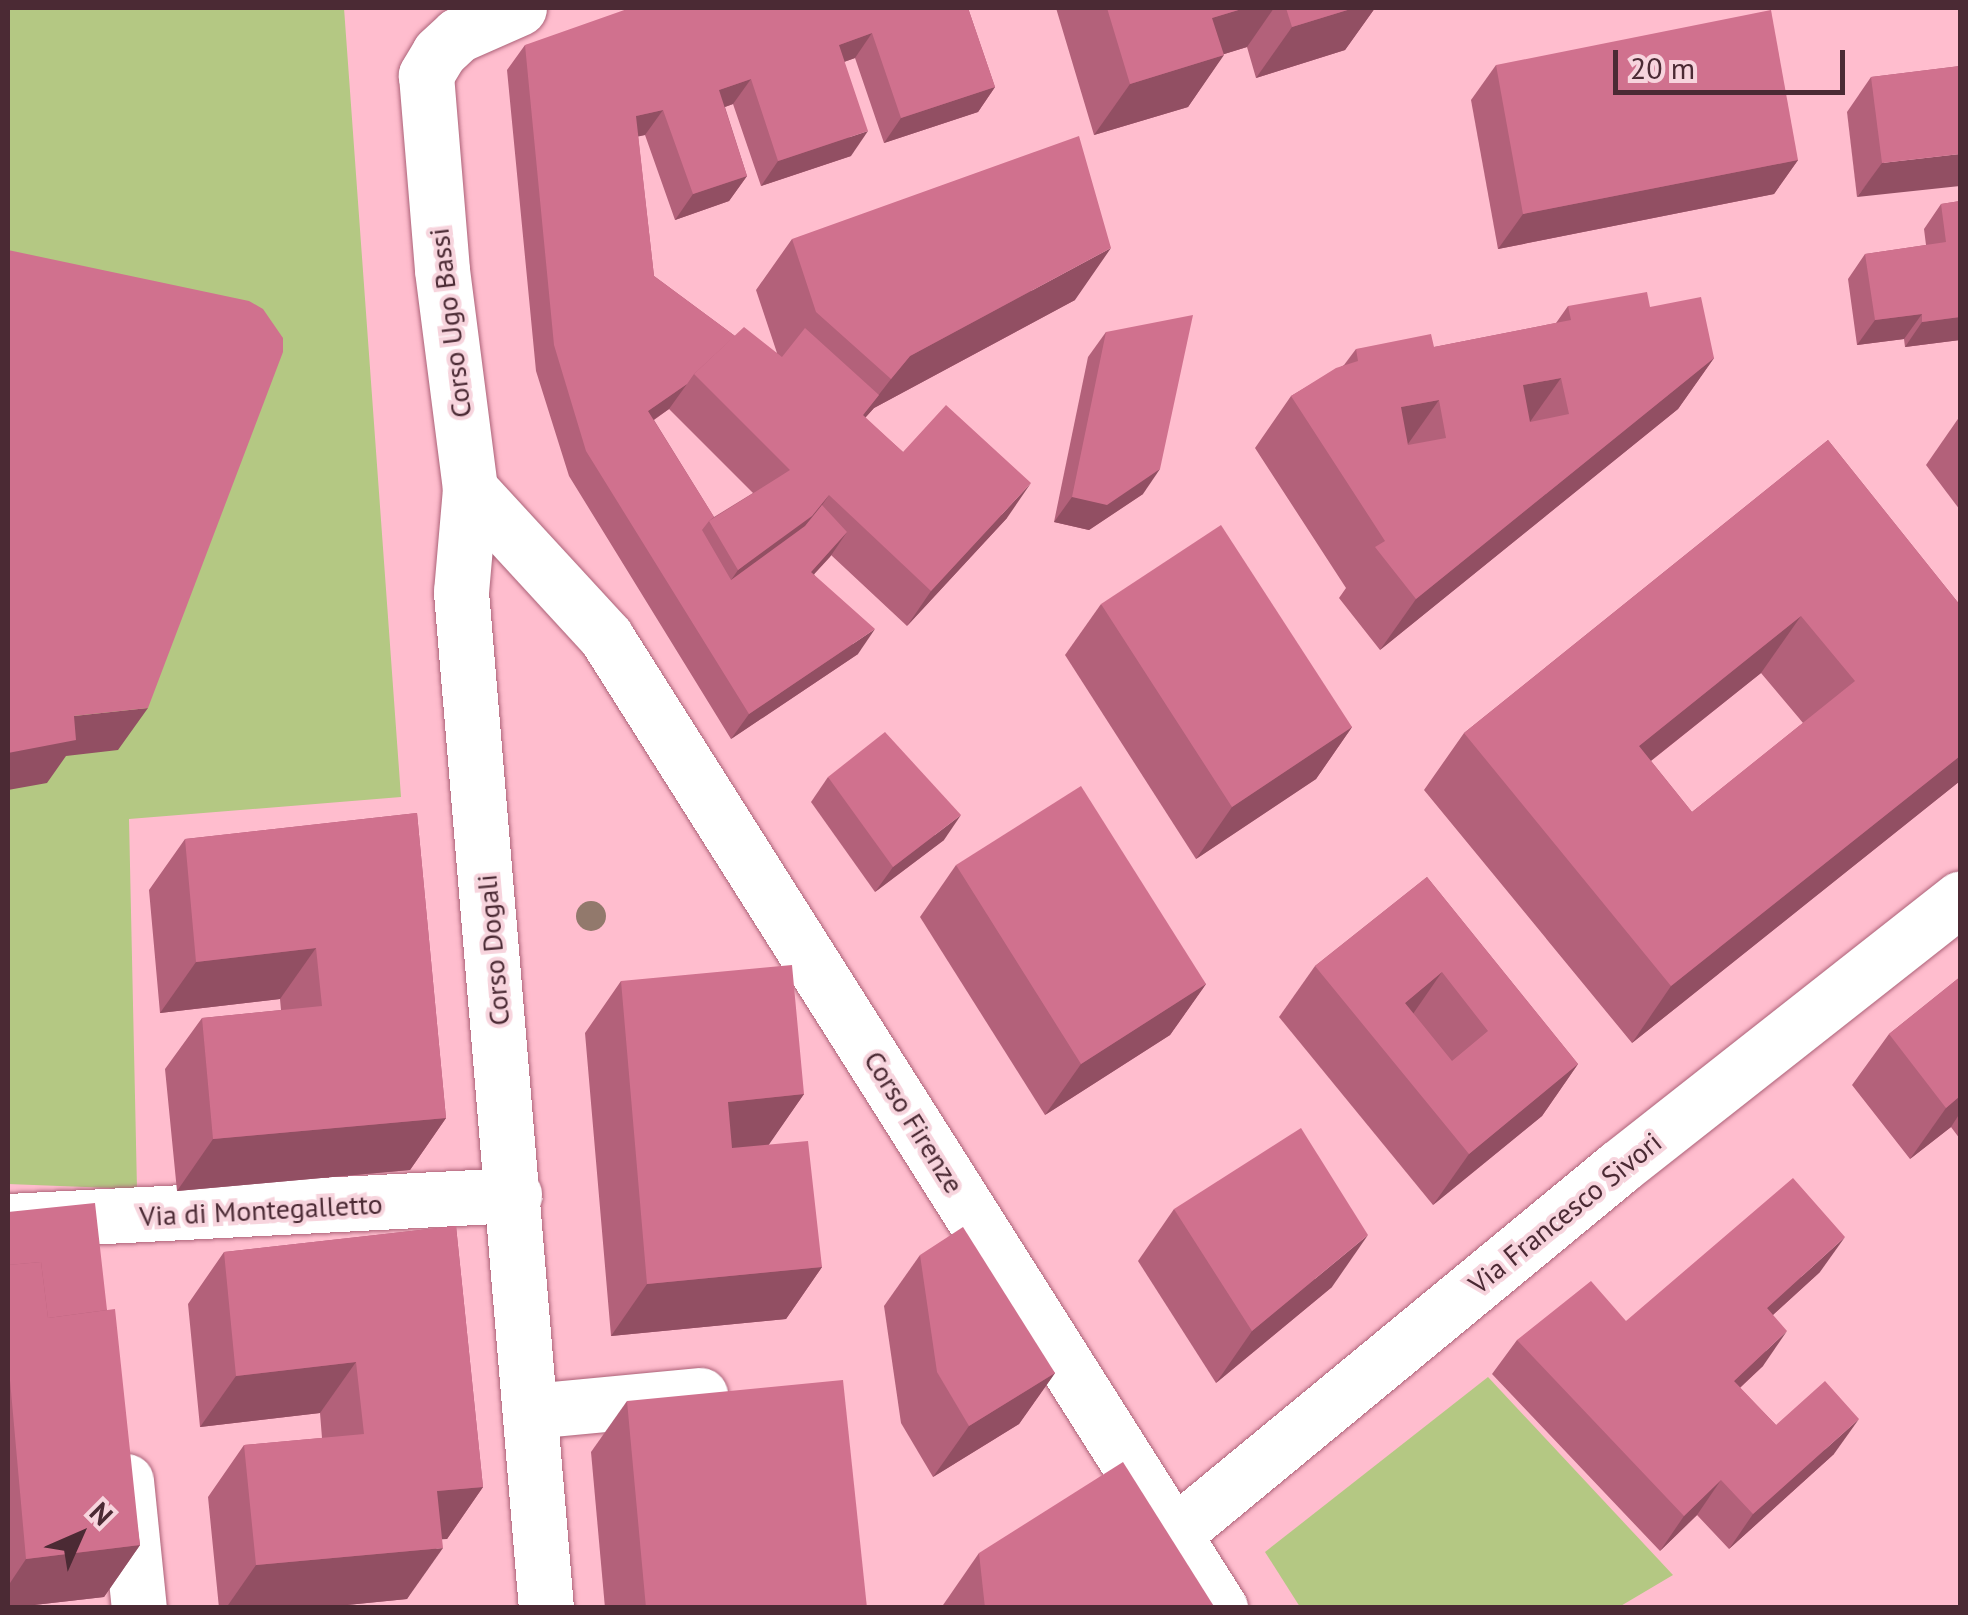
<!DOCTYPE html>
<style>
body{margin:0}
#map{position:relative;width:1968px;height:1615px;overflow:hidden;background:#ffbdce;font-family:"PT Sans",sans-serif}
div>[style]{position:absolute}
.green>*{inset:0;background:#b4c883}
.roads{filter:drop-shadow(0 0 2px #ac6278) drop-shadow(0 0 2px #ac6278)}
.minor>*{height:55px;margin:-27.5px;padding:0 27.5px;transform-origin:27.5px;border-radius:27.5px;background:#fff}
.tertiary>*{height:55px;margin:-27.5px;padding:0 27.5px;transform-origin:27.5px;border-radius:27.5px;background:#fff}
.trees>*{width:30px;height:30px;margin:-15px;border-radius:50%;background:#92796c}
.wall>*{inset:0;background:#b3617a}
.shaded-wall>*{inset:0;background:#924f63}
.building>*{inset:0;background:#d0718e}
span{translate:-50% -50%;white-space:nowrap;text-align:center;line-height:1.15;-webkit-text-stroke:8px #f7d4dd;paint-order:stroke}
.street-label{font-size:28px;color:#4b2a34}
.frame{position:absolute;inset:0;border:10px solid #4b2a34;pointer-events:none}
.north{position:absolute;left:30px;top:1485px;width:100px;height:100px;-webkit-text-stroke:8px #f7d4dd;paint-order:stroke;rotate:45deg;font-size:28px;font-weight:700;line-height:40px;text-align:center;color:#4b2a34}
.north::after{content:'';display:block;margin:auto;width:35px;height:45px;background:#4b2a34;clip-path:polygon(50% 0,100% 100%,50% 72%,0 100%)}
.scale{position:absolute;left:1613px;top:50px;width:232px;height:45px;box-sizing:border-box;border:5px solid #4b2a34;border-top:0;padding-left:12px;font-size:30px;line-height:35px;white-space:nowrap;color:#4b2a34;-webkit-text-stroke:8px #f7d4dd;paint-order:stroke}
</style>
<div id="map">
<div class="green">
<div style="clip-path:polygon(8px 8px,344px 8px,401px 797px,129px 819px,137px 1189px,8px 1184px)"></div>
<div style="clip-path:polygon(1488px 1377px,1673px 1575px,1619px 1607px,1300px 1607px,1265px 1552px)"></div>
</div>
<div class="roads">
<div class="minor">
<div style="left:8px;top:1221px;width:507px;rotate:-2.94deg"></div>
<div style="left:531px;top:1411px;width:170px;rotate:-5.4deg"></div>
<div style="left:126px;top:1481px;width:128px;rotate:84.2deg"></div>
<div style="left:1174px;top:1534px;width:577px;rotate:-39.51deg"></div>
<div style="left:1619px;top:1167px;width:434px;rotate:-38.2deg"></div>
</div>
<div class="tertiary">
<div style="left:519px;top:8px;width:67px;rotate:156.1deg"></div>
<div style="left:458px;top:35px;width:26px;rotate:137deg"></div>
<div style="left:439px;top:53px;width:26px;rotate:121deg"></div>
<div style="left:426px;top:75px;width:196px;rotate:85.3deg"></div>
<div style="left:442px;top:270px;width:221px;rotate:82.7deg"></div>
<div style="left:470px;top:489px;width:103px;rotate:95deg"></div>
<div style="left:461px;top:592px;width:1020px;rotate:85.22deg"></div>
<div style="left:470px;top:489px;width:201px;rotate:47.4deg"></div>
<div style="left:606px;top:637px;width:1149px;rotate:57.69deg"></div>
</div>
</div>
<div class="trees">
<div style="left:591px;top:916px"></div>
</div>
<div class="wall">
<div style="clip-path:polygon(evenodd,968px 8px,995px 87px,978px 112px,884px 143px,855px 58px,844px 62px,851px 156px,761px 186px,733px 104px,725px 107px,747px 176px,729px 201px,675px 220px,645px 135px,638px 136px,654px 276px,735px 336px,777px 353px,756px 290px,792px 239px,1075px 300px,874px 408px,865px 418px,903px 452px,1007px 518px,907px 626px,831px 555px,814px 574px,858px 654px,731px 739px,569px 476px,536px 371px,507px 70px,525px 45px,968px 8px,669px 409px,753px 493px,714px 517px,654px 420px,669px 409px)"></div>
<div style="clip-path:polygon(1056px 8px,1375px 8px,1345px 50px,1256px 78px,1247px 47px,1224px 54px,1188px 107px,1094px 135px)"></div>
<div style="clip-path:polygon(1496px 65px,1798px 160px,1774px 194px,1498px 249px,1471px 100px)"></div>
<div style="clip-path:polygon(1960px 66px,1857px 197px,1847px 112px,1871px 77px)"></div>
<div style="clip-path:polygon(1960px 201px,1960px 340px,1905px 347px,1904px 339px,1857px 345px,1848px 279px,1865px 254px,1926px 245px,1924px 229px,1941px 204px)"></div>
<div style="clip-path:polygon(1568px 306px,1650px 307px,1714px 358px,1678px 409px,1380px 650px,1339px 598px,1346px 588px,1255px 448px,1291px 396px,1344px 365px,1356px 349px,1434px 347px,1556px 323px)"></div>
<div style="clip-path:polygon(1106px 332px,1143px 494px,1089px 530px,1054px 522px,1088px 357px)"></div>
<div style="clip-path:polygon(1960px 416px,1960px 510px,1926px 465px)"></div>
<div style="clip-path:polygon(evenodd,1828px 440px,1960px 605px,1960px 781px,1632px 1043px,1424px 790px,1464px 733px,1828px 440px,1761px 673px,1803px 723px,1692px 812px,1651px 761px,1761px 673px)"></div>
<div style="clip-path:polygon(1101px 604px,1352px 727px,1316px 779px,1196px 859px,1065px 655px)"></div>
<div style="clip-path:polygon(828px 777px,944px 840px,875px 892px,811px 802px)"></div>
<div style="clip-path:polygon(417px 813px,446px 1118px,410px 1170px,177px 1191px,165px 1069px,202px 1018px,281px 1010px,280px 999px,160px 1013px,149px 890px,185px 839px)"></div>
<div style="clip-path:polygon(956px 865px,1206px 984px,1170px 1035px,1045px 1115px,920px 917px)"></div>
<div style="clip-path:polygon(1427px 877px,1578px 1064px,1542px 1116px,1433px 1205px,1279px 1017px,1315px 966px)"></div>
<div style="clip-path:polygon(1960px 977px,1960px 1139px,1951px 1127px,1910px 1159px,1852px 1085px,1889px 1034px)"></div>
<div style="clip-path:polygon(621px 981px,804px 1094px,768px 1145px,822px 1267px,786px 1319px,611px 1336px,585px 1033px)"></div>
<div style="clip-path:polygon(1174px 1209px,1332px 1287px,1216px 1383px,1138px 1261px)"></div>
<div style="clip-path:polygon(8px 1212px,107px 1310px,140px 1545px,104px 1597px,8px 1608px)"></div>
<div style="clip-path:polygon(456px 1226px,483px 1487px,447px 1539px,442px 1539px,407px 1599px,317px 1608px,219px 1608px,208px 1497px,244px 1445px,322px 1438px,320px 1413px,200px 1427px,188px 1304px,224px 1252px)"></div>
<div style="clip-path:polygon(920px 1255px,1055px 1373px,1019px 1424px,933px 1477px,901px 1423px,884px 1306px)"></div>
<div style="clip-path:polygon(1820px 1272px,1773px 1315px,1763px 1366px,1740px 1388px,1776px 1425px,1834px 1454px,1729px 1549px,1697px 1515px,1660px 1551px,1492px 1374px,1517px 1340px,1626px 1321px)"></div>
<div style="clip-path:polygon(627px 1401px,867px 1608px,605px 1608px,591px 1452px)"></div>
<div style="clip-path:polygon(979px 1553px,1215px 1608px,941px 1608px)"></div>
</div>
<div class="shaded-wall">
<div style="clip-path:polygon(1245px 8px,1274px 8px,1247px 47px,1176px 69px,1212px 18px)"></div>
<div style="clip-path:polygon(1354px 8px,1375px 8px,1345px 50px,1256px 78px,1292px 27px)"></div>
<div style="clip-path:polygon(872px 33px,855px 58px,821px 70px,839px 45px)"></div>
<div style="clip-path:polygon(1224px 55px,1188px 107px,1094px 135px,1130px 84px)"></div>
<div style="clip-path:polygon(751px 79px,733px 104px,702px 115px,719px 90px)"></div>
<div style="clip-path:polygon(995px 87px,978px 112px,884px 143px,901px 118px)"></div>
<div style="clip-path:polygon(663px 110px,645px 135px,618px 141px,636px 116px)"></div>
<div style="clip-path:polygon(868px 131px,851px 156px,761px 186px,778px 161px)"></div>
<div style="clip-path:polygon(1960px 154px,1960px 186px,1857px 197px,1882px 163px)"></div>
<div style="clip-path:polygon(1798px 160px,1774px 194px,1498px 249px,1523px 214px)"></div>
<div style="clip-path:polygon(747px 176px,729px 201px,675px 220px,693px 194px)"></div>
<div style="clip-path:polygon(1111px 248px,1075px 300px,874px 408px,854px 430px,863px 415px,891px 379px,910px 356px)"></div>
<div style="clip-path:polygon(1922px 314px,1904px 339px,1857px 345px,1875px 320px)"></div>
<div style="clip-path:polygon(1960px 317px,1960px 340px,1905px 347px,1922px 322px)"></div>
<div style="clip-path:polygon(1714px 358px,1678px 409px,1380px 650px,1416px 599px)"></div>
<div style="clip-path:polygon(1561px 378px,1525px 429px,1523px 385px)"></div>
<div style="clip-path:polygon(687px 384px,669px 409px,630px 436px,648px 411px)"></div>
<div style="clip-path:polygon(1439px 400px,1403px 451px,1401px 407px)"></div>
<div style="clip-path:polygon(1160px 469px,1143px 494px,1089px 530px,1054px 522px,1072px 497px)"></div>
<div style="clip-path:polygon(1031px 483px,1007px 518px,907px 626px,931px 591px)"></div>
<div style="clip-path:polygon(829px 495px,805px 530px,714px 605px,738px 570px)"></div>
<div style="clip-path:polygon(847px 532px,830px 557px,793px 597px,811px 572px)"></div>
<div style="clip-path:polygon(1801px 616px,1761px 673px,1599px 802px,1639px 746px)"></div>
<div style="clip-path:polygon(875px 629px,858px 654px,731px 739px,749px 714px)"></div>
<div style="clip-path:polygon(148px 708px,118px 750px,66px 756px,47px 783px,8px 790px,8px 753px,74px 716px)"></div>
<div style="clip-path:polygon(1352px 727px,1316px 779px,1196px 859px,1232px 807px)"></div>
<div style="clip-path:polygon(1960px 756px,1960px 781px,1632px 1043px,1671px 986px)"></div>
<div style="clip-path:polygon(961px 815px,944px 840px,875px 892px,893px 867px)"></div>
<div style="clip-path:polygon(316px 948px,280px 999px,160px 1013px,196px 962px)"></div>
<div style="clip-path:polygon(1442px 972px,1406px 1024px,1405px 1003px)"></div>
<div style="clip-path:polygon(1206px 984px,1170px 1035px,1045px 1115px,1081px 1064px)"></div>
<div style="clip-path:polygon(1578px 1064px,1542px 1116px,1433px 1205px,1469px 1154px)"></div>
<div style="clip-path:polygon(804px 1094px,768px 1146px,692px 1154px,728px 1102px)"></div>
<div style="clip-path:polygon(1960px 1096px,1960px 1113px,1951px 1127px,1910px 1159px,1946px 1108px)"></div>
<div style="clip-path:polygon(446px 1118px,410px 1170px,177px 1191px,213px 1139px)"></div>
<div style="clip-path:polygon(1368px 1235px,1332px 1287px,1216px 1383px,1252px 1331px)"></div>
<div style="clip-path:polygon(1845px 1237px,1820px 1272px,1742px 1343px,1767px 1308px)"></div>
<div style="clip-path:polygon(822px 1267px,786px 1319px,611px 1336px,647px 1284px)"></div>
<div style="clip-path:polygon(1787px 1331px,1763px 1366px,1709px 1416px,1734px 1381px)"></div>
<div style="clip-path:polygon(356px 1362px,320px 1413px,200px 1427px,236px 1376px)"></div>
<div style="clip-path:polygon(1055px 1373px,1019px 1424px,933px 1477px,969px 1426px)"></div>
<div style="clip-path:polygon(1859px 1419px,1834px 1454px,1729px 1549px,1753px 1514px)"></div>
<div style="clip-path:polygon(1721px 1480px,1697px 1515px,1660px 1551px,1684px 1516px)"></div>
<div style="clip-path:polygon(483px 1487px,447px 1539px,401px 1542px,437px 1491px)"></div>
<div style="clip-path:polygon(140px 1545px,104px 1597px,8px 1608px,8px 1586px,26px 1559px)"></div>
<div style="clip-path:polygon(443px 1548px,407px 1599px,317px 1608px,226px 1608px,256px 1565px)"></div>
</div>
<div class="building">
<div style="clip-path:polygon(630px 8px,968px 8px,995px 87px,901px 118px,872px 33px,839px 45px,868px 131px,778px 161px,751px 79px,719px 90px,747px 176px,693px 194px,663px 110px,636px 116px,654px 276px,735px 336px,694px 374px,687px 384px,648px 411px,714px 517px,709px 521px,702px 530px,731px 580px,805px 526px,822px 505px,847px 532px,811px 572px,875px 629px,749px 714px,586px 451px,554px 345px,525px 45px)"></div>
<div style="clip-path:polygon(1107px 8px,1245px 8px,1212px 18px,1224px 55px,1130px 84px)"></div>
<div style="clip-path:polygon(1286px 8px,1354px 8px,1292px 27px)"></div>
<div style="clip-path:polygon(1771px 10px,1798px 160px,1523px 214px,1496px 65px)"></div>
<div style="clip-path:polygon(1960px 66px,1960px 154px,1882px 163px,1871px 77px)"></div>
<div style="clip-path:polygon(1079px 136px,1111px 248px,910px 356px,891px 379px,816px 312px,792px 239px)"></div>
<div style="clip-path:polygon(1960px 201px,1960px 317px,1922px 322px,1922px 314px,1875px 320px,1865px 254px,1946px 242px,1941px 204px)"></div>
<div style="clip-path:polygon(8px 250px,249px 301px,263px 309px,283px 338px,283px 352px,148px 708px,74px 716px,76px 740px,8px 753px)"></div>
<div style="clip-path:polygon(evenodd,1647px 292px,1650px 307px,1701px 297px,1714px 358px,1416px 599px,1375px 547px,1385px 541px,1291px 396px,1336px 368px,1358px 361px,1356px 349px,1431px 334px,1434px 347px,1571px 320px,1568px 306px,1647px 292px,1561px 378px,1569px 414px,1530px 422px,1523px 385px,1561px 378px,1647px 292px,1439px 400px,1446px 438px,1408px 445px,1401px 407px,1439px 400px)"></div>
<div style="clip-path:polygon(1193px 315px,1160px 469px,1107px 505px,1072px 497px,1106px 332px)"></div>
<div style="clip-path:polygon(744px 327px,782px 357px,805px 328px,879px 395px,863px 415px,903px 452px,946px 405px,1031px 483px,931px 591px,829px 495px,812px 516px,738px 570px,709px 521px,790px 470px,694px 374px)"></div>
<div style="clip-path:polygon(evenodd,1828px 440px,1960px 605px,1960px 756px,1671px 986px,1464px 733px,1828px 440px,1801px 616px,1855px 681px,1692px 812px,1639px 746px,1801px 616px)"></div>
<div style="clip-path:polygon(1221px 525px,1352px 727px,1232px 807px,1101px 604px)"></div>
<div style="clip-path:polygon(885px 732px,961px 815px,893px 867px,828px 777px)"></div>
<div style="clip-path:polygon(1081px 786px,1206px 984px,1081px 1064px,956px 865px)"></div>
<div style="clip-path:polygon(417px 813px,446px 1118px,213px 1139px,202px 1018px,322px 1006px,316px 948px,196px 962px,185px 839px)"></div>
<div style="clip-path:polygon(evenodd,1427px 877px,1578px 1064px,1469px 1154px,1315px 966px,1427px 877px,1442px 972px,1488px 1031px,1452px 1061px,1405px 1003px,1442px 972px)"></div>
<div style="clip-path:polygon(792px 965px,804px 1094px,728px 1102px,732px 1148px,808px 1141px,822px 1267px,647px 1284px,621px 981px)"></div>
<div style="clip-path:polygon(1960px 977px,1960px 1096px,1946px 1108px,1889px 1034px)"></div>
<div style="clip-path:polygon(1301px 1128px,1368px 1235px,1252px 1331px,1174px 1209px)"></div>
<div style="clip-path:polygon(1793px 1178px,1845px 1237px,1767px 1308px,1787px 1331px,1734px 1381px,1776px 1425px,1825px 1381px,1859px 1419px,1753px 1514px,1721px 1480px,1684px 1516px,1517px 1340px,1591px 1281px,1626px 1321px)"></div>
<div style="clip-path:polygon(95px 1203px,107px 1310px,48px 1318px,41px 1262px,8px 1265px,8px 1212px)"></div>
<div style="clip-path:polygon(456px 1226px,483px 1487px,437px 1491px,443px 1548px,256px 1565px,244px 1445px,364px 1434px,356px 1362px,236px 1376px,224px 1252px)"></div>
<div style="clip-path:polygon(963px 1227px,1055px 1373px,969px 1426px,937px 1372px,920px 1255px)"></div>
<div style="clip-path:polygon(41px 1262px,48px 1318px,115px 1309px,140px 1545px,26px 1559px,8px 1358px,8px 1265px)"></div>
<div style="clip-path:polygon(843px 1380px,867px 1608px,646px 1608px,627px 1401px)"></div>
<div style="clip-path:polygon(1123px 1462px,1215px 1608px,985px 1608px,979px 1553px)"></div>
</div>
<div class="street-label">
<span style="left:450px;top:323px;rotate:-97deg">Corso Ugo Bassi</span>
<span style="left:493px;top:950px;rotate:-95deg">Corso Dogali</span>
<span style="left:914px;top:1122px;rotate:58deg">Corso Firenze</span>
<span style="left:261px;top:1210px;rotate:-3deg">Via di Montegalletto</span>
<span style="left:1565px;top:1213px;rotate:-39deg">Via Francesco Sivori</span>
</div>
<div class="frame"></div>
<div class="north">N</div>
<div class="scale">20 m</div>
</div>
